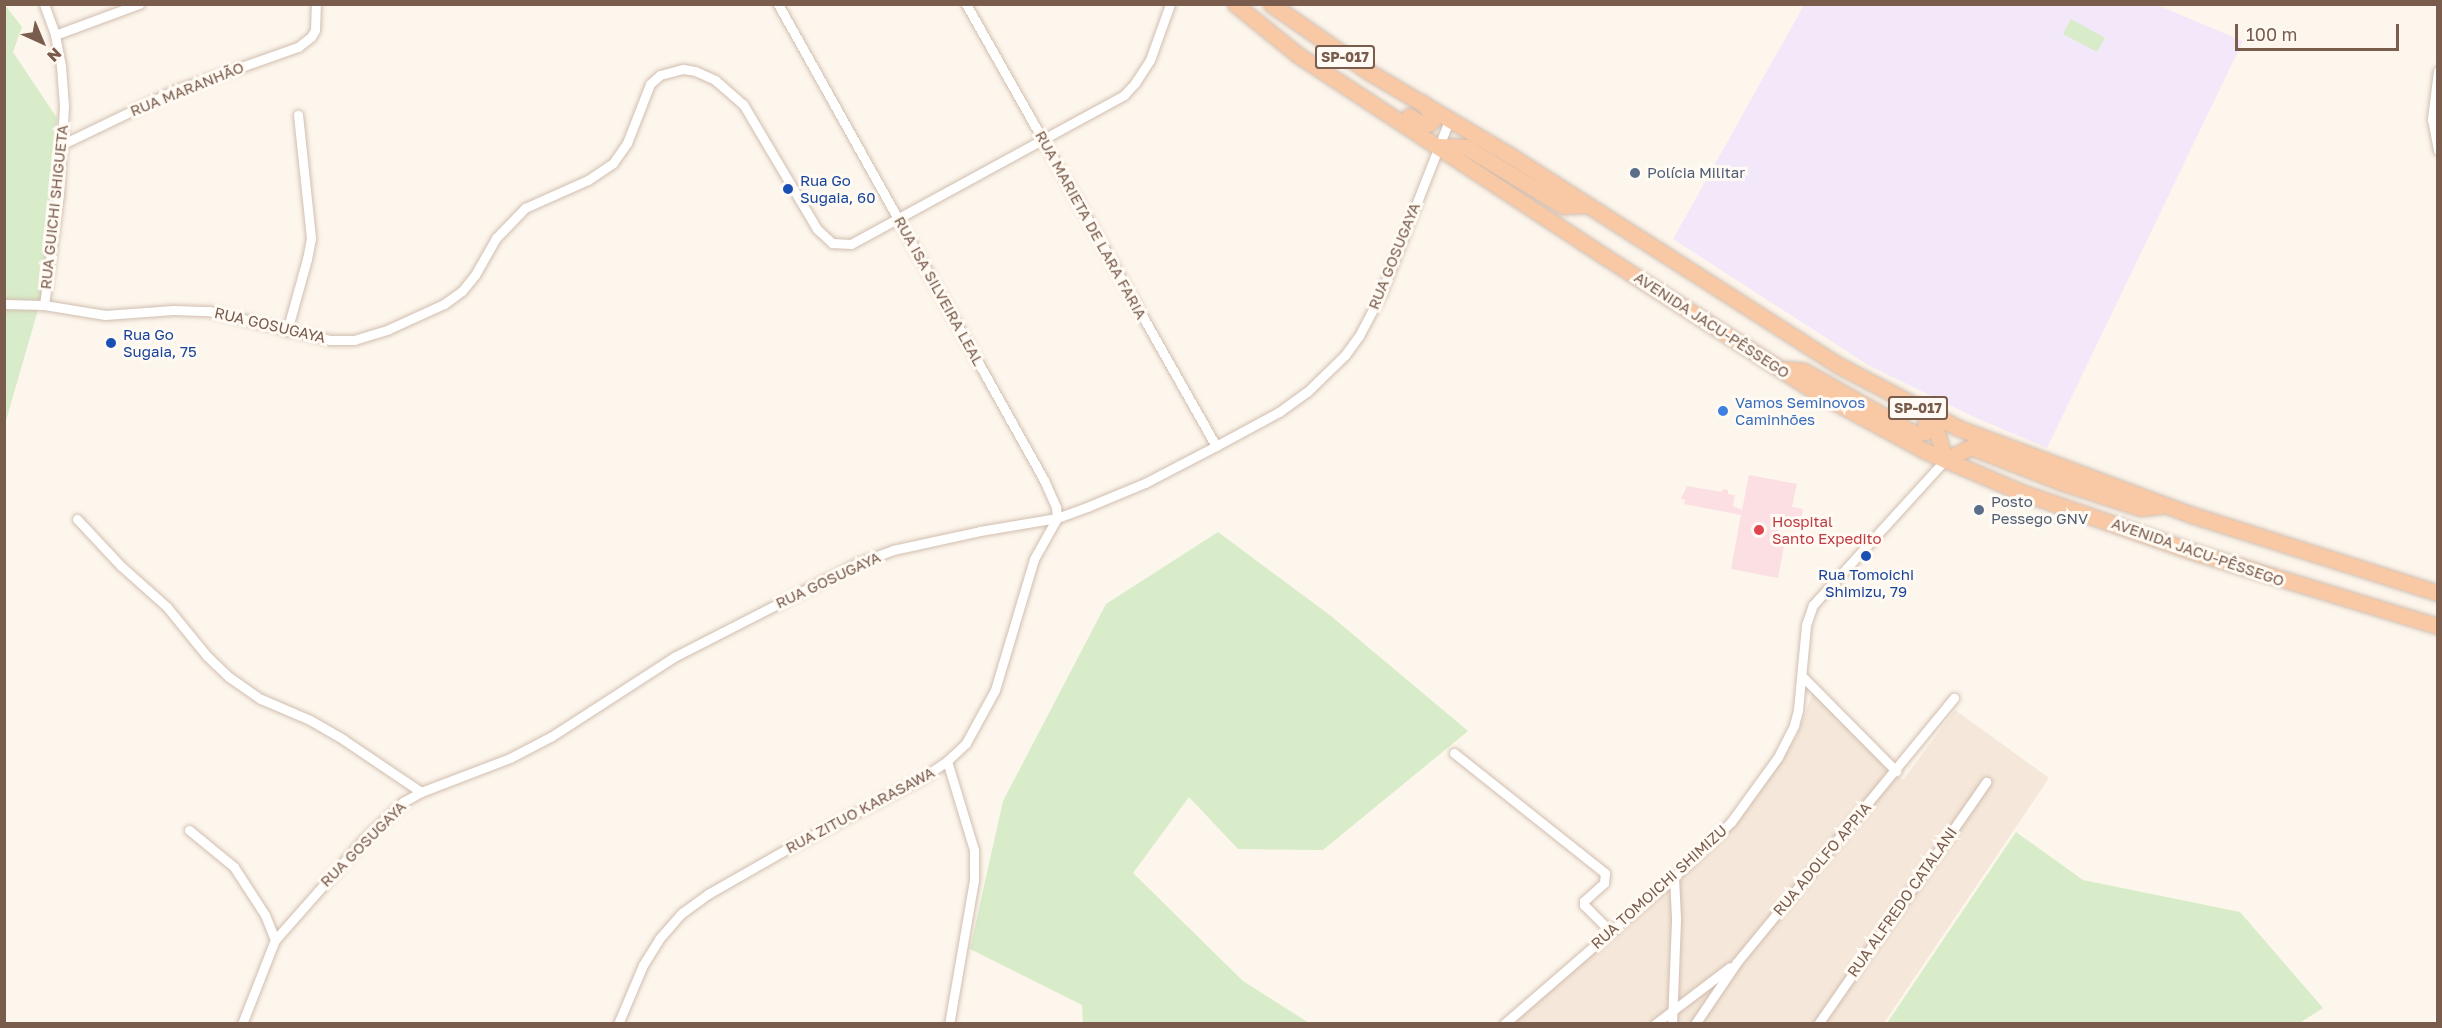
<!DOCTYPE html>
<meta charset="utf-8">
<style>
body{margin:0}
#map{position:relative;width:2442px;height:1028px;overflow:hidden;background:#fdf6ec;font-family:"Golos Text",sans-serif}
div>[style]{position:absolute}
.residential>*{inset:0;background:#f5e8da}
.education>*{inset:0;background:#f3e8fa}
.medical>*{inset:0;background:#fbdfe3}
.green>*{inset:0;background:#d8ecc9}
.roads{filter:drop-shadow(0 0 2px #d1beb0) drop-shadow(0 0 2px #d1beb0)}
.minor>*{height:9px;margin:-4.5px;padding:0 4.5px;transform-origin:4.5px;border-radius:4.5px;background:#fff}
.trunk>*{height:15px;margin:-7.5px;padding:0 7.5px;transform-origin:7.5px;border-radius:7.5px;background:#f9c8a4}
.dots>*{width:16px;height:16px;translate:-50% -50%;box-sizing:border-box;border:3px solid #fffaf3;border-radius:50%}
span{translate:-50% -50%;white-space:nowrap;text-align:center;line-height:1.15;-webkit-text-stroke:6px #fffaf3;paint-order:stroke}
.shield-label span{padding:2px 4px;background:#fffaf3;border:2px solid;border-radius:4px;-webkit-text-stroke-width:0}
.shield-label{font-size:14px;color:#7a5c4d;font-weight:700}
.street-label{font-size:15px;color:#7a5c4d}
.service-label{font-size:15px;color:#4e5e75}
.left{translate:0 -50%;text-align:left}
.transit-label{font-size:15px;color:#164399}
.shop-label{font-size:15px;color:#366cbe}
.health-label{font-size:15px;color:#be3a42}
.frame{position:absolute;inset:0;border:6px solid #7a5c4d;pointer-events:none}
.north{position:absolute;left:12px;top:12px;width:60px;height:60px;-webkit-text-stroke:4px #fffaf3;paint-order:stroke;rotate:136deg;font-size:16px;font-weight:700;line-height:24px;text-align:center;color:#7a5c4d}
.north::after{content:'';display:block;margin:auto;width:21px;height:27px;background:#7a5c4d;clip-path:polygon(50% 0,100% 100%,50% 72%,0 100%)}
.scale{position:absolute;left:2235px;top:24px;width:164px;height:27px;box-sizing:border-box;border:3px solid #7a5c4d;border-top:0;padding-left:8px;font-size:18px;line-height:21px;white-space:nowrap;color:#7a5c4d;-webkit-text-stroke:4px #fffaf3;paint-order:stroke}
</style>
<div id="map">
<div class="residential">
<div style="clip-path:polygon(1813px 692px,1903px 780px,1955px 710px,2049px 778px,1884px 1023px,1509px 1024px,1732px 828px,1796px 737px)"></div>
</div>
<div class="education">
<div style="clip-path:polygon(1804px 5px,2157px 5px,2243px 41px,2047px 448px,1974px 417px,1868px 365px,1673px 239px)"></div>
</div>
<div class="medical">
<div style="clip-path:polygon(1749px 475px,1797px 484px,1792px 507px,1803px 509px,1801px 521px,1781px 517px,1777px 539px,1785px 541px,1778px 578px,1731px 569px,1741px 515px,1684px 504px,1685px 499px,1681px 499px,1687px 486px,1722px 492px,1723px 489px,1728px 490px,1728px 494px,1735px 495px,1733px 506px,1742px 510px)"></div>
</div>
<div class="green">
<div style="clip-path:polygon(5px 5px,22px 27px,13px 52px,57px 118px,42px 296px,5px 424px)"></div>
<div style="clip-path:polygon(2071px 19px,2105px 38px,2097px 52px,2063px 34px)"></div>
<div style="clip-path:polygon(1218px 532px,1331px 616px,1468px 731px,1323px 850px,1238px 849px,1189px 797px,1133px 873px,1243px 981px,1309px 1023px,1083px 1023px,1082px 1005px,970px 949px,1003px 801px,1106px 604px)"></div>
<div style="clip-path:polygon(2016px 832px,2083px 880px,2240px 912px,2323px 1008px,2298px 1024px,1887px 1023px)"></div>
</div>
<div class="roads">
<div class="minor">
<div style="left:44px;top:4px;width:33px;rotate:70deg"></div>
<div style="left:55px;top:35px;width:32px;rotate:79deg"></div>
<div style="left:61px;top:66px;width:40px;rotate:85.7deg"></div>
<div style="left:64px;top:106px;width:88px;rotate:93.3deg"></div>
<div style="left:59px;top:194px;width:112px;rotate:97.7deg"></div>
<div style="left:966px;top:4px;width:508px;rotate:60.51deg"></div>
<div style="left:55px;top:35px;width:90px;rotate:-20.3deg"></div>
<div style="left:2438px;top:71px;width:48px;rotate:97.1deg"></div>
<div style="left:2432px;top:119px;width:32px;rotate:79deg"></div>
<div style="left:63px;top:144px;width:122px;rotate:-25.7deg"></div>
<div style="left:173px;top:91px;width:133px;rotate:-19.4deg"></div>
<div style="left:298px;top:47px;width:16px;rotate:-38deg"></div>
<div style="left:311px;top:37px;width:8px;rotate:-60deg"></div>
<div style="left:315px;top:30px;width:26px;rotate:-88deg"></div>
<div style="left:4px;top:304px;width:40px;rotate:1.4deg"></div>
<div style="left:44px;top:305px;width:62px;rotate:9.3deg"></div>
<div style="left:105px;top:315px;width:68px;rotate:-4.2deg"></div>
<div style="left:173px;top:310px;width:36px;rotate:2deg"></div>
<div style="left:209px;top:311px;width:124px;rotate:13.5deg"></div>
<div style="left:330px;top:340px;width:24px"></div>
<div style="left:354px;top:340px;width:37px;rotate:-17deg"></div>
<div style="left:389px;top:329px;width:60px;rotate:-24.4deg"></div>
<div style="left:444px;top:304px;width:22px;rotate:-36deg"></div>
<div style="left:462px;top:291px;width:21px;rotate:-51deg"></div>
<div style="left:475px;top:275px;width:43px;rotate:-60.4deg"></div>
<div style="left:496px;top:238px;width:42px;rotate:-46deg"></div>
<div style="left:525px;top:208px;width:69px;rotate:-24deg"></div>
<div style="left:588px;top:180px;width:30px;rotate:-34deg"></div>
<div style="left:613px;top:163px;width:24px;rotate:-55deg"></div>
<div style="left:627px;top:143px;width:63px;rotate:-68.7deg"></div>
<div style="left:650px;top:84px;width:13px;rotate:-42deg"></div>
<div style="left:660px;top:75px;width:24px;rotate:-15deg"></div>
<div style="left:683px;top:69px;width:12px;rotate:9deg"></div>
<div style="left:695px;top:71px;width:22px;rotate:24deg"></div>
<div style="left:715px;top:80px;width:37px;rotate:41deg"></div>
<div style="left:743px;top:104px;width:145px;rotate:59.4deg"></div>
<div style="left:817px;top:229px;width:21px;rotate:43deg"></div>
<div style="left:832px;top:243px;width:19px;rotate:3deg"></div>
<div style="left:851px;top:244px;width:311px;rotate:-28.6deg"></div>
<div style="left:1124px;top:95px;width:16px;rotate:-47deg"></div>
<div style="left:1135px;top:83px;width:27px;rotate:-57deg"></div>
<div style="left:1150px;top:60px;width:59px;rotate:-70.3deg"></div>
<div style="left:287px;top:331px;width:75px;rotate:-74.5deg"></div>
<div style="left:307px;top:259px;width:21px;rotate:-79deg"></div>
<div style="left:311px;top:238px;width:124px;rotate:-96deg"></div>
<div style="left:77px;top:519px;width:64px;rotate:46.9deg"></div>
<div style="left:121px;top:566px;width:62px;rotate:41.7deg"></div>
<div style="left:167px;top:607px;width:63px;rotate:50.8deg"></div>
<div style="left:207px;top:656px;width:30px;rotate:44deg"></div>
<div style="left:229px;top:677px;width:39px;rotate:35deg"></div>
<div style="left:261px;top:699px;width:53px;rotate:23.2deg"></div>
<div style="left:310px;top:720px;width:39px;rotate:30deg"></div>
<div style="left:344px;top:740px;width:93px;rotate:34deg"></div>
<div style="left:1802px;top:676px;width:134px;rotate:45.3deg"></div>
<div style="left:1454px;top:753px;width:193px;rotate:38.5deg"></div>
<div style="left:1605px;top:873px;width:10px;rotate:96deg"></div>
<div style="left:1604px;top:883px;width:27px;rotate:138deg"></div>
<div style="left:1584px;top:901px;width:4px;rotate:90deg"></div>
<div style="left:1584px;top:905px;width:38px;rotate:45deg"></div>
<div style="left:947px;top:761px;width:93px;rotate:73.1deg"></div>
<div style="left:974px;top:850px;width:30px;rotate:90deg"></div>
<div style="left:974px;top:880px;width:146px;rotate:99.8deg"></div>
<div style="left:189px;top:830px;width:58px;rotate:39.4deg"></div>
<div style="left:234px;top:867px;width:57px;rotate:57.1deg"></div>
<div style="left:265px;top:915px;width:27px;rotate:68deg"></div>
<div style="left:242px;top:1024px;width:90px;rotate:-68.6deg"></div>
<div style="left:275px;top:940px;width:135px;rotate:-48.6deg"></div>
<div style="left:364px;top:839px;width:54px;rotate:-43.5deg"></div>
<div style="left:403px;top:802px;width:21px;rotate:-29deg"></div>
<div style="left:421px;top:792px;width:95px;rotate:-20.9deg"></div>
<div style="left:510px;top:758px;width:47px;rotate:-27.6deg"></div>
<div style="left:552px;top:736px;width:145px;rotate:-32.9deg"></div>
<div style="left:674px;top:657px;width:207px;rotate:-27.1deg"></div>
<div style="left:858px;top:563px;width:37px;rotate:-20deg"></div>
<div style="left:893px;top:550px;width:89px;rotate:-12.3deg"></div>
<div style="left:980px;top:531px;width:78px;rotate:-9.6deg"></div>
<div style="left:1057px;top:518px;width:32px;rotate:-20deg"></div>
<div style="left:1087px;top:507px;width:63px;rotate:-22.5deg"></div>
<div style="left:1145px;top:483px;width:80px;rotate:-27.5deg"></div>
<div style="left:1216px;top:446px;width:72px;rotate:-28.4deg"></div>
<div style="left:1279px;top:412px;width:34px;rotate:-36deg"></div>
<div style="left:1307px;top:392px;width:53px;rotate:-44.2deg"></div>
<div style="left:1345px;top:355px;width:24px;rotate:-54deg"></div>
<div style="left:1359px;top:336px;width:47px;rotate:-62.4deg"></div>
<div style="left:1381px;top:294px;width:189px;rotate:-68.6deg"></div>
<div style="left:618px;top:1024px;width:64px;rotate:-67deg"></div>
<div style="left:643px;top:965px;width:31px;rotate:-58deg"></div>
<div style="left:659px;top:939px;width:35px;rotate:-49deg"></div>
<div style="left:682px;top:913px;width:32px;rotate:-36deg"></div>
<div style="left:708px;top:894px;width:91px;rotate:-29.7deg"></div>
<div style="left:787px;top:849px;width:153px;rotate:-27.7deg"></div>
<div style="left:922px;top:778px;width:30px;rotate:-34deg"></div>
<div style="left:947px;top:761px;width:26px;rotate:-43deg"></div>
<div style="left:966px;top:743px;width:60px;rotate:-61.3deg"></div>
<div style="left:995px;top:690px;width:137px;rotate:-73.4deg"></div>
<div style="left:1034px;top:559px;width:47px;rotate:-60.7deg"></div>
<div style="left:1057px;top:518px;width:11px;rotate:-95deg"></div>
<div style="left:1056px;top:507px;width:30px;rotate:-114deg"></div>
<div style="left:1044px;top:480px;width:545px;rotate:-119.2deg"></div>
<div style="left:1504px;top:1024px;width:225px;rotate:-40.9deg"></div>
<div style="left:1674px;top:877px;width:79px;rotate:-44deg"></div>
<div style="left:1731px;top:822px;width:80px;rotate:-54.1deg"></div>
<div style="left:1778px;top:757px;width:36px;rotate:-63deg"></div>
<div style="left:1794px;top:725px;width:16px;rotate:-75deg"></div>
<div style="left:1798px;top:710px;width:85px;rotate:-84.6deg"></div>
<div style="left:1806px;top:625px;width:21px;rotate:-71deg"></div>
<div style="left:1813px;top:605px;width:196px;rotate:-47.7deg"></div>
<div style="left:1655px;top:1024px;width:94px;rotate:-37.2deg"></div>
<div style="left:1672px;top:1024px;width:106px;rotate:-87.8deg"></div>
<div style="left:1676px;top:918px;width:41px;rotate:-92.8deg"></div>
<div style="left:1695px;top:1024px;width:75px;rotate:-55.9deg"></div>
<div style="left:1737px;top:962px;width:342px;rotate:-50.6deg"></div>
<div style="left:1818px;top:1024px;width:295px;rotate:-55.2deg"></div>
</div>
<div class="trunk">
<div style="left:1235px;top:4px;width:81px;rotate:39deg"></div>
<div style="left:1298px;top:55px;width:366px;rotate:33.3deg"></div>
<div style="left:1604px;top:256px;width:252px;rotate:32.7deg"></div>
<div style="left:1816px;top:392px;width:124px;rotate:28.4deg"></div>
<div style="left:1925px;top:451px;width:104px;rotate:23.1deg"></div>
<div style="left:2021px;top:492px;width:186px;rotate:19.1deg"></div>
<div style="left:2197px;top:553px;width:252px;rotate:16.9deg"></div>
<div style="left:1271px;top:4px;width:119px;rotate:34.8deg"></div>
<div style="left:1369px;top:72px;width:165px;rotate:30.6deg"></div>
<div style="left:1511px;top:156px;width:388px;rotate:32.6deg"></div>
<div style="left:1838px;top:365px;width:136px;rotate:27.7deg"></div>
<div style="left:1958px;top:428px;width:246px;rotate:20.4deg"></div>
<div style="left:2189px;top:514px;width:261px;rotate:17.6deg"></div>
<div style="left:1409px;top:116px;width:17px;rotate:31deg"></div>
<div style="left:1424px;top:125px;width:6px;rotate:-18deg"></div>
<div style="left:1430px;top:123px;width:5px;rotate:-53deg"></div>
<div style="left:1433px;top:119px;width:5px;rotate:-112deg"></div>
<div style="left:1431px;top:114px;width:14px;rotate:-126deg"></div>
<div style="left:1437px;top:146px;width:29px;rotate:2deg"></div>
<div style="left:1466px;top:147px;width:114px;rotate:31.3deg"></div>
<div style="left:1563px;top:206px;width:25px;rotate:-2deg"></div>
<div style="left:1783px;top:369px;width:21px;rotate:5deg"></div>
<div style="left:1804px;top:371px;width:129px;rotate:29.4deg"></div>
<div style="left:1916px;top:434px;width:9px;rotate:-13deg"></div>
<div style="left:1925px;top:432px;width:14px;rotate:-86deg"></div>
<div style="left:1926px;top:417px;width:16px;rotate:50deg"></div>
<div style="left:1936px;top:429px;width:32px;rotate:74deg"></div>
<div style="left:1945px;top:460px;width:29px;rotate:-27deg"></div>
<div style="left:1971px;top:447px;width:100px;rotate:21.2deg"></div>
<div style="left:2064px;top:483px;width:81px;rotate:18deg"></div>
<div style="left:2141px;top:508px;width:20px;rotate:-6deg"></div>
</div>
</div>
<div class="dots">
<div style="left:1635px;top:173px;background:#5c6f8a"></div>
<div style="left:788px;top:189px;background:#1a4fb4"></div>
<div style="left:111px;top:343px;background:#1a4fb4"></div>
<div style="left:1723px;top:411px;background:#3f7fe0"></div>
<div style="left:1979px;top:510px;background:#5c6f8a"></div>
<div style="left:1759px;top:530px;background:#e0444e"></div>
<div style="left:1866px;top:556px;background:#1a4fb4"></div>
</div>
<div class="shield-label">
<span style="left:1345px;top:57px">SP-017</span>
<span style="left:1918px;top:408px">SP-017</span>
</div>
<div class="street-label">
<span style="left:187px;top:89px;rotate:-22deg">RUA MARANHÃO</span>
<span style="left:54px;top:207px;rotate:-84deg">RUA GUICHI SHIGUETA</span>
<span style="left:1091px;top:225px;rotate:61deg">RUA MARIETA DE LARA FARIA</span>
<span style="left:1394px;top:256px;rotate:-68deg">RUA GOSUGAYA</span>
<span style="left:939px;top:291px;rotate:61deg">RUA ISA SILVEIRA LEAL</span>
<span style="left:270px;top:325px;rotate:13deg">RUA GOSUGAYA</span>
<span style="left:1712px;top:325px;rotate:33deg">AVENIDA JACU-PÊSSEGO</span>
<span style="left:2198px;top:552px;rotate:19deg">AVENIDA JACU-PÊSSEGO</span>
<span style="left:828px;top:580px;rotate:-25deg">RUA GOSUGAYA</span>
<span style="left:860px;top:810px;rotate:-28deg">RUA ZITUO KARASAWA</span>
<span style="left:363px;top:844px;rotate:-45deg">RUA GOSUGAYA</span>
<span style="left:1822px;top:859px;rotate:-50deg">RUA ADOLFO APPIA</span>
<span style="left:1659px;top:887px;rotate:-42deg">RUA TOMOICHI SHIMIZU</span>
<span style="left:1902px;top:902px;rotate:-55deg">RUA ALFREDO CATALANI</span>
</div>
<div class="service-label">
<span class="left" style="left:1647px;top:173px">Polícia Militar</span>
<span class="left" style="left:1991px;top:510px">Posto<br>Pessego GNV</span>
</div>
<div class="transit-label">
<span class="left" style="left:800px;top:189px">Rua Go<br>Sugaia, 60</span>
<span class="left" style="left:123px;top:343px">Rua Go<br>Sugaia, 75</span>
<span style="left:1866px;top:583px">Rua Tomoichi<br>Shimizu, 79</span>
</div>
<div class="shop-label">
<span class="left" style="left:1735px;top:411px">Vamos Seminovos<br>Caminhões</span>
</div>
<div class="health-label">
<span class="left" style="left:1772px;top:530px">Hospital<br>Santo Expedito</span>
</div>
<div class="frame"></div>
<div class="north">N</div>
<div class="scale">100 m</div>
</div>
